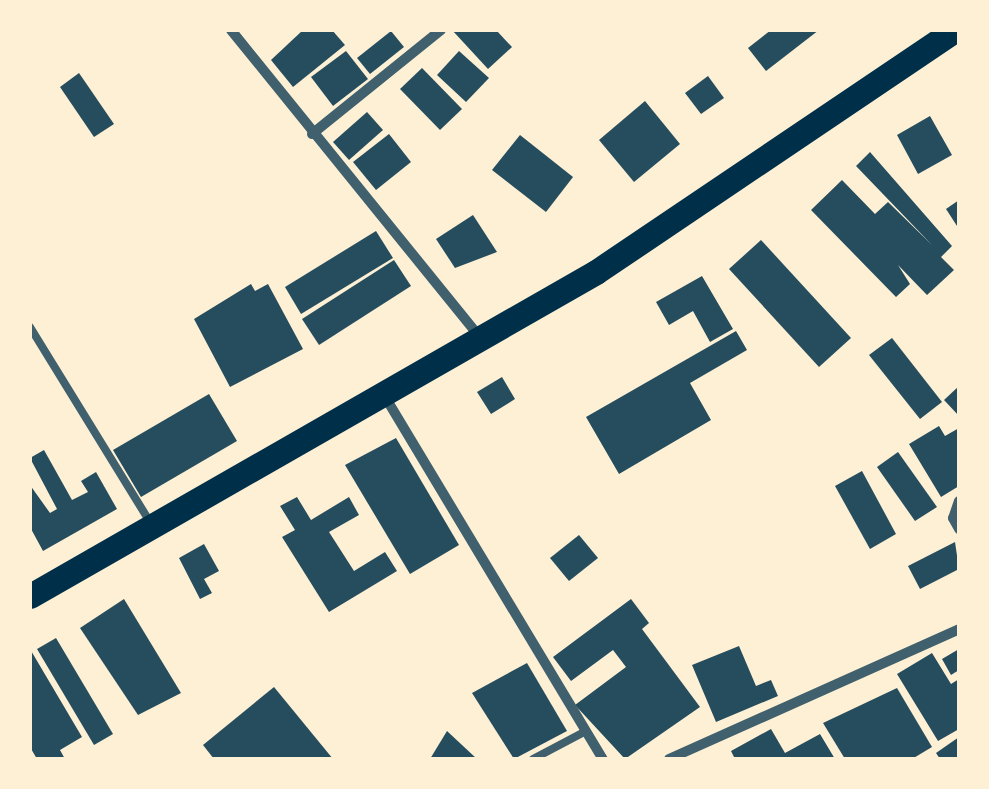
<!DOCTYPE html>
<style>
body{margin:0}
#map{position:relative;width:989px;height:789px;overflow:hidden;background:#fdf0d5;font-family:Mulish,sans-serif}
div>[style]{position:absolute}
.building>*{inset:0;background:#264d5e}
.service>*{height:8px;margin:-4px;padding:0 4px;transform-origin:4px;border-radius:4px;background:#3f606c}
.minor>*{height:10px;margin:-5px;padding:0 5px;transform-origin:5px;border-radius:5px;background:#3f606c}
.trunk>*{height:25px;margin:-12.5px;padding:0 12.5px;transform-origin:12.5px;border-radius:12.5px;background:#003049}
span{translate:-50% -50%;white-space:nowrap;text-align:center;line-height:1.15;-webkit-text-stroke:8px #fdf0d5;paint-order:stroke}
.frame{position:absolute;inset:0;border:32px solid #fdf0d5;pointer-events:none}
</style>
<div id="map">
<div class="building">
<div style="clip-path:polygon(303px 30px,332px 30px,345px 45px,293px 87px,271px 60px)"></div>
<div style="clip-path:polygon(452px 30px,496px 30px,512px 47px,488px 69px)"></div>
<div style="clip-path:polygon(771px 30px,819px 30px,766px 71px,748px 48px)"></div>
<div style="clip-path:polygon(391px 31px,404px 47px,370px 74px,357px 58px)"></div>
<div style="clip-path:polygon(346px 51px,368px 79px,333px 106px,311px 77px)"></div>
<div style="clip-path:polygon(459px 51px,489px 78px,466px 102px,437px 75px)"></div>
<div style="clip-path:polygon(422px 68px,462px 109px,440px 130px,400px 89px)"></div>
<div style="clip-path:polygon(79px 73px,114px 124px,94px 137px,60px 87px)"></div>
<div style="clip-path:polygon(708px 76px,724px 98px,701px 114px,685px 93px)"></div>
<div style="clip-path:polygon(645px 101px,680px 144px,634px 182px,599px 140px)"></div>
<div style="clip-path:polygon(367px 112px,383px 130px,349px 160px,333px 142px)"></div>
<div style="clip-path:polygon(930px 116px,952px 155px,918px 174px,897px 135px)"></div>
<div style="clip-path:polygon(389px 134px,411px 162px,376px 190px,353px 162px)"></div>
<div style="clip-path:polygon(520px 135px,573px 177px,546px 212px,492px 170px)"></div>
<div style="clip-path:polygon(870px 152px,952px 246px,941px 257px,954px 270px,927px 295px,898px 265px,910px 284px,896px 297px,811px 210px,842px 180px,875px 214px,888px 202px,932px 245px,856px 166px)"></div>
<div style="clip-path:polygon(959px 200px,959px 229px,946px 209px)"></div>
<div style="clip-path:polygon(473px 215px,497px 252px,455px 268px,436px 239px)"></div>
<div style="clip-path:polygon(376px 231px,393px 258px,301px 314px,285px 287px)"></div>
<div style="clip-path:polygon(761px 240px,851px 338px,819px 367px,729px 269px)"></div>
<div style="clip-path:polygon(394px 260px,411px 286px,319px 345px,302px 319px)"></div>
<div style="clip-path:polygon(702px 276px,733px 329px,710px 342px,693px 311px,669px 325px,656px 302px)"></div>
<div style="clip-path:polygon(251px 284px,255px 291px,268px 284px,303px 349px,230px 387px,194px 319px)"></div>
<div style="clip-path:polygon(736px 331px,747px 350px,690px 383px,711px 420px,619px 474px,586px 417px)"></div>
<div style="clip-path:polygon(892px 338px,942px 402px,920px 419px,869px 355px)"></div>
<div style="clip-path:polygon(502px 377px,515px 399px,491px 414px,477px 392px)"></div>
<div style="clip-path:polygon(959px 386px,959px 416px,944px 400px)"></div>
<div style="clip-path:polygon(209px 394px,237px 441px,141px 497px,113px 450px)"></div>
<div style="clip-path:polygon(939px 426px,945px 436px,959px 428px,959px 486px,941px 497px,909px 444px)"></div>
<div style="clip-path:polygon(396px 438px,459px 545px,410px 574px,345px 465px)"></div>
<div style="clip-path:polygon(44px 450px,72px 500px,88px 492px,81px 481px,96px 472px,117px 509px,43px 551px,30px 527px,30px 485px,50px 513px,57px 509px,30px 458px)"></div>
<div style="clip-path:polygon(898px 452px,937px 507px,915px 521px,877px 467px)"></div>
<div style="clip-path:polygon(862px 471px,896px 534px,870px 549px,835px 486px)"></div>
<div style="clip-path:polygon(297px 497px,311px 520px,349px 497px,359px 515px,329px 532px,354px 571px,385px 552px,397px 571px,329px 612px,282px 537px,295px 530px,280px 506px)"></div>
<div style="clip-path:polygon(579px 535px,598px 558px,569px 581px,550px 558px)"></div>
<div style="clip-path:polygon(955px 542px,959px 569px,920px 589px,908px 566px)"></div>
<div style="clip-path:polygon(204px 544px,219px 571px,204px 579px,212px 593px,200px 599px,179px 558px)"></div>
<div style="clip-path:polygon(124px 599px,181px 693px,138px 715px,80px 628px)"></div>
<div style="clip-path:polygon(631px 599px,649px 623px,642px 629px,700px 707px,625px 759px,575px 705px,626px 667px,613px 650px,571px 681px,553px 657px)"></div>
<div style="clip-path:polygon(56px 638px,113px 734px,94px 745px,37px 649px)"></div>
<div style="clip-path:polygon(739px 646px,756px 686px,771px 680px,778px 696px,716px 722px,692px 665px)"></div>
<div style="clip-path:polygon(30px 649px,82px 737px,60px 750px,65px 759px,37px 759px,30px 747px)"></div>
<div style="clip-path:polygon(959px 649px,959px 670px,951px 675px,942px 659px)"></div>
<div style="clip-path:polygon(932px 653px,951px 684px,959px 679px,959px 729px,938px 741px,897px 674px)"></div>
<div style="clip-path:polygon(527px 663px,567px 731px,514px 759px,472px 693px)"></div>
<div style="clip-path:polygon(274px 687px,333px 759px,214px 759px,203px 745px)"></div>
<div style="clip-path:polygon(897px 688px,932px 747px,912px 759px,845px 759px,823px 723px)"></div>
<div style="clip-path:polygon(771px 729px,785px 753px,820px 734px,835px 759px,735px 759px,731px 751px)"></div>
<div style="clip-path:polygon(447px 731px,477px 759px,430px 759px)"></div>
<div style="clip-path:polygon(959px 737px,959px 759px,940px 759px,936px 753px)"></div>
</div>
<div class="service">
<div style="left:30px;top:327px;width:231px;rotate:58.4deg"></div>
<div style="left:533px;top:759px;width:60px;rotate:-27.8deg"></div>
</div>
<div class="minor">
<div style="left:231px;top:30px;width:394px;rotate:51deg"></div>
<div style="left:312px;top:134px;width:166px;rotate:-38.9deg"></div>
<div style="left:384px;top:395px;width:425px;rotate:59deg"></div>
<div style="left:959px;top:501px;width:18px;rotate:109deg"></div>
<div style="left:953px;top:518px;width:13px;rotate:61deg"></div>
<div style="left:669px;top:759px;width:318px;rotate:-24.1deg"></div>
</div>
<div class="trunk">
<div style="left:30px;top:596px;width:652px;rotate:-29.79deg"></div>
<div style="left:596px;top:272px;width:433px;rotate:-34deg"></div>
</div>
<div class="frame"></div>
</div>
